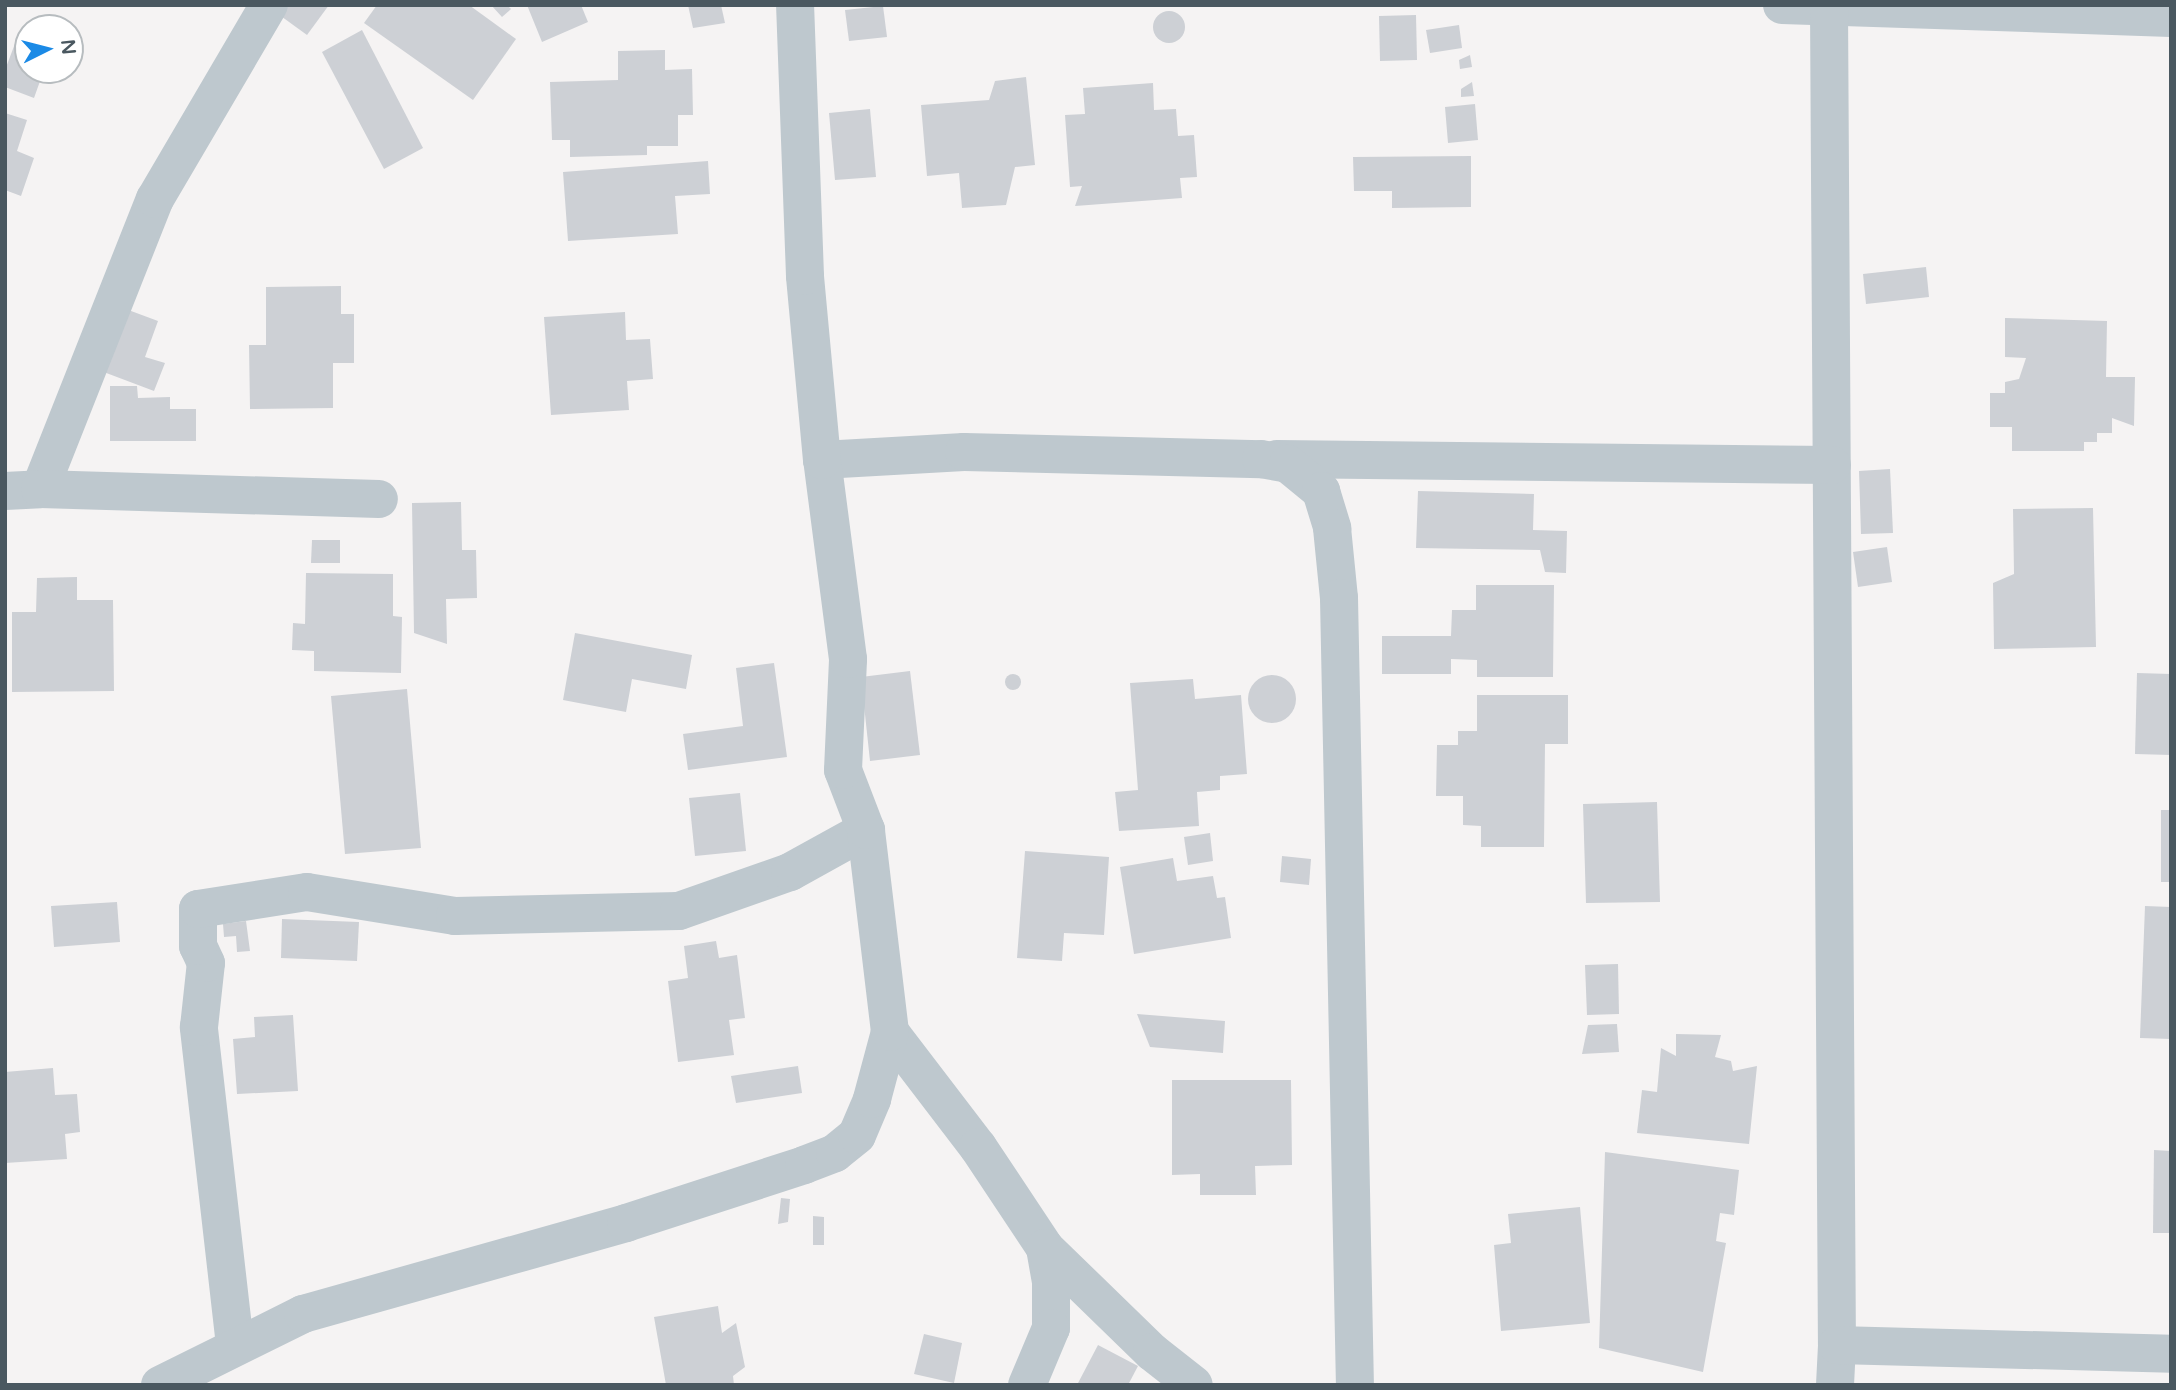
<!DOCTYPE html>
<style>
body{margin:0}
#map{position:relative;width:2176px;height:1390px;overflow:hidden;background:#f5f3f3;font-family:"Varela Round",sans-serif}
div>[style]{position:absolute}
.building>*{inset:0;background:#cdd0d5}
.round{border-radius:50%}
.street>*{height:38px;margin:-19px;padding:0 19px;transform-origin:19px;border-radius:19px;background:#bec8ce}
span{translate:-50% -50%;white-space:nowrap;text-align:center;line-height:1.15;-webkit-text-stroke:5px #fff;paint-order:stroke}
.frame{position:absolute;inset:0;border:7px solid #4a5860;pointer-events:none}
.north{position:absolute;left:14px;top:14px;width:70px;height:70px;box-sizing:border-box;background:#fff;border:2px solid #b7bcbf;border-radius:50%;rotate:84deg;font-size:19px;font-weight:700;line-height:28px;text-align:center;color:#4a5860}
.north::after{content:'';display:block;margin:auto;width:24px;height:32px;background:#1b8ae6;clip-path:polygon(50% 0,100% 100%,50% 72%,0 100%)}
</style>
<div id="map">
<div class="building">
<div style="clip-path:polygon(285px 5px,329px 5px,307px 35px,278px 14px)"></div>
<div style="clip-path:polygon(377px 5px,469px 5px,516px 39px,473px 100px,364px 23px)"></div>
<div style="clip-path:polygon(491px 5px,507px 5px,511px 9px,502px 17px)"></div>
<div style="clip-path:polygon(527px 5px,581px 5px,588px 22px,542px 42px)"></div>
<div style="clip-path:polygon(688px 5px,721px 5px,725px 23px,693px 28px)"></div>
<div style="clip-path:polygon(883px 6px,887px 37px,849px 41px,845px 10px)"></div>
<div class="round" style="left:1153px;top:11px;width:32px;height:32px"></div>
<div style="clip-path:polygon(1416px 15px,1417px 60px,1380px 61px,1379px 16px)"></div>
<div style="clip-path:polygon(1459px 25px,1462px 48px,1430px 53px,1426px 30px)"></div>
<div style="clip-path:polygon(362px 30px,423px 148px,384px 169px,322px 52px)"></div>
<div style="clip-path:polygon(19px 33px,28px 37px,28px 70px,44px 70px,34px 98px,5px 87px,5px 70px)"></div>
<div style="clip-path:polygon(665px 50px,665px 70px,692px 69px,693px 115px,678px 115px,678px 146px,647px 146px,647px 155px,570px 157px,570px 140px,552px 140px,550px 82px,618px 80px,618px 51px)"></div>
<div style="clip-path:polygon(1470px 55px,1472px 67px,1460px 69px,1459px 60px)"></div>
<div style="clip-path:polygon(1026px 77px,1035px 165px,1015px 167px,1006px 205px,962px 208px,959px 173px,927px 176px,921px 105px,989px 100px,995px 81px)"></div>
<div style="clip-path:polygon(1472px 82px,1474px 96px,1461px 97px,1461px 89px)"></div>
<div style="clip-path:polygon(1153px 83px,1154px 110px,1176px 109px,1178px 136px,1194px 135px,1197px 177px,1180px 178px,1182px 198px,1075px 206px,1082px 186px,1070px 187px,1065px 115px,1085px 114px,1083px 88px)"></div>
<div style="clip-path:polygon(1475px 104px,1478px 140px,1448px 143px,1445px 107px)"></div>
<div style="clip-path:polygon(870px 109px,876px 177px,835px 180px,829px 113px)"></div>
<div style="clip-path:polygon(5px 113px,27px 120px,17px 151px,34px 158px,21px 196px,5px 190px)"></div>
<div style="clip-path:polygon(1471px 156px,1471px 207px,1392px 208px,1392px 191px,1354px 191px,1353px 157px)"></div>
<div style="clip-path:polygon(708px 161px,710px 194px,675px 196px,678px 234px,568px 241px,563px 172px)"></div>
<div style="clip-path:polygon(1926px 267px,1929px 297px,1866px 304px,1863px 274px)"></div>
<div style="clip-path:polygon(341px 286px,341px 314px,354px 314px,354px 363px,333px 363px,333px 408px,250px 409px,249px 345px,266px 345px,266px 287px)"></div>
<div style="clip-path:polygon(123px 308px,158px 321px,145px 357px,165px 363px,154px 391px,101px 371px)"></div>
<div style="clip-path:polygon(625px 312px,626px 340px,650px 339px,653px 379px,627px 381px,629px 410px,551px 415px,544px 317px)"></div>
<div style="clip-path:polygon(2005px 318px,2107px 321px,2106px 377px,2135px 377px,2134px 426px,2112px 418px,2112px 433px,2097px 433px,2097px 442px,2084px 442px,2084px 451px,2012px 451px,2012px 427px,1990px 427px,1990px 393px,2005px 393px,2005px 382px,2019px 379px,2026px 358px,2005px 357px)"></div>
<div style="clip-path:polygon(110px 386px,137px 386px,138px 398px,170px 397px,170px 409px,196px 409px,196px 441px,110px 441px)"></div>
<div style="clip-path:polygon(1890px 469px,1893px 533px,1861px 534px,1859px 471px)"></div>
<div style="clip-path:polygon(1418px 491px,1534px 494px,1533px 530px,1567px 531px,1566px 573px,1545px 572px,1540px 550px,1416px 548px)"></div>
<div style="clip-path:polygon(461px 502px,462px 550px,476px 550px,477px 598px,446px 599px,447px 644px,414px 633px,412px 503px)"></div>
<div style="clip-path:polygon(2093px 508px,2096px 647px,1994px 649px,1993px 583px,2014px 574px,2013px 509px)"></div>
<div style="clip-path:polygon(312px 540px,340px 540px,340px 563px,311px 563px)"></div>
<div style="clip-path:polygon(1887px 547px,1892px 582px,1858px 587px,1853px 552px)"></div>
<div style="clip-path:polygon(306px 573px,393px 574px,393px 616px,402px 617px,401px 673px,314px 671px,314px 651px,292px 650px,293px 623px,305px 624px)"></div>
<div style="clip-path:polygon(77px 577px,77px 600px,113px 600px,114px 691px,12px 692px,12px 612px,36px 612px,37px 578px)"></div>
<div style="clip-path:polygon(1476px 585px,1554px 585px,1553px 677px,1477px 677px,1477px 660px,1451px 659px,1451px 674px,1382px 674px,1382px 636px,1451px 636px,1452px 610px,1476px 610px)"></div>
<div style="clip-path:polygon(575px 633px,692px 655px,686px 689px,632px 679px,626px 712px,563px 700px)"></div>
<div style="clip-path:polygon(774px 663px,787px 757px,688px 770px,683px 734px,743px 726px,736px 668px)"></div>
<div style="clip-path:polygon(910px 671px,920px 755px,870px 761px,861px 677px)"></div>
<div style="clip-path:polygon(2137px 673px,2171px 674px,2171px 755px,2135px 754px)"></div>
<div class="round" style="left:1005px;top:674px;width:16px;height:16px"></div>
<div class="round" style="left:1248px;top:675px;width:48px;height:48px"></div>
<div style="clip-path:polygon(1193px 679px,1195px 699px,1241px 695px,1247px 774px,1220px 776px,1220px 790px,1197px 792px,1199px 826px,1119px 831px,1115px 792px,1138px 790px,1130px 683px)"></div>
<div style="clip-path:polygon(407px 689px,421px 848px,345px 854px,331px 696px)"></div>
<div style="clip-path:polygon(1477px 695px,1568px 695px,1568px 744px,1545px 744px,1544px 847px,1481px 847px,1481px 826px,1463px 825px,1463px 796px,1436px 796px,1437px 745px,1458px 745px,1458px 731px,1477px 731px)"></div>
<div style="clip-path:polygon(740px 793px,746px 851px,695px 856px,689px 798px)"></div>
<div style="clip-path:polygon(1657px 802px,1660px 902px,1586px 903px,1583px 804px)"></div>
<div style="clip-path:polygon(2161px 810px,2171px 810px,2171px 882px,2161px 882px)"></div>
<div style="clip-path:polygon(1210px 833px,1213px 861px,1188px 865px,1184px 837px)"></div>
<div style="clip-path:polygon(1025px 851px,1109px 857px,1104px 935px,1064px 933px,1062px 961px,1017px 958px)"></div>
<div style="clip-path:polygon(1282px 856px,1311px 859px,1309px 885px,1280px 882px)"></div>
<div style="clip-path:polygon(1173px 858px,1177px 881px,1213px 876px,1217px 898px,1225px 897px,1231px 938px,1134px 954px,1120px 867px)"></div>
<div style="clip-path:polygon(117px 902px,120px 942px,54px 947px,51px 906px)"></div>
<div style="clip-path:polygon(2145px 906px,2171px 907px,2171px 1039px,2140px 1038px)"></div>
<div style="clip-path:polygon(282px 919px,359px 922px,357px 961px,281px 958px)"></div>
<div style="clip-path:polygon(246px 921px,250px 951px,237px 952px,236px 936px,224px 937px,223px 924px)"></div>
<div style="clip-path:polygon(716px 941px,719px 958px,737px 955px,745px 1018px,729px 1020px,734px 1055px,678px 1062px,668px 981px,688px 978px,684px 946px)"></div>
<div style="clip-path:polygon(1618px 964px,1619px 1014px,1587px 1015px,1585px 965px)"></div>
<div style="clip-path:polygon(1137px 1014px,1225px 1021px,1223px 1053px,1150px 1047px)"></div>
<div style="clip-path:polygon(293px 1015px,298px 1091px,237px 1094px,233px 1039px,255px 1037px,254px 1017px)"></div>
<div style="clip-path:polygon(1617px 1024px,1619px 1052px,1582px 1054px,1588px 1025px)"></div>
<div style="clip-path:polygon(1676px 1034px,1721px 1035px,1715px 1057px,1731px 1061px,1733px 1071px,1757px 1066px,1749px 1144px,1637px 1133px,1642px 1090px,1657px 1092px,1661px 1048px,1676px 1056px)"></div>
<div style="clip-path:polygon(798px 1066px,802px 1093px,736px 1103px,731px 1076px)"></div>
<div style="clip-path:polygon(53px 1068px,55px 1095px,77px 1094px,80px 1132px,65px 1134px,67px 1159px,5px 1163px,5px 1072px)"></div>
<div style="clip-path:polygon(1172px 1080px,1291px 1080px,1292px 1165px,1255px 1166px,1256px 1195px,1200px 1195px,1200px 1174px,1172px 1175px)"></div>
<div style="clip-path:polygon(2154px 1150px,2171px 1151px,2171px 1233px,2153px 1233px)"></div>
<div style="clip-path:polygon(1605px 1152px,1739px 1170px,1734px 1215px,1720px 1213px,1716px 1241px,1726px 1243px,1703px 1372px,1599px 1348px)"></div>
<div style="clip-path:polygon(781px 1198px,790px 1199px,788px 1222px,778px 1224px)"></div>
<div style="clip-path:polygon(1580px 1207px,1590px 1323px,1501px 1331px,1494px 1245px,1511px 1243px,1508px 1214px)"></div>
<div style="clip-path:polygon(813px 1216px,824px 1217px,824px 1245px,813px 1245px)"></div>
<div style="clip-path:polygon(718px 1306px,722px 1333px,736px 1323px,745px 1367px,733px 1376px,734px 1385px,666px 1385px,654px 1317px)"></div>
<div style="clip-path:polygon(924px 1334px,962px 1343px,954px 1383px,914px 1374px)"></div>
<div style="clip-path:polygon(1098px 1345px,1138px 1366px,1128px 1385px,1077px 1385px)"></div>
</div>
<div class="street">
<div style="left:1782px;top:5px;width:389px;rotate:1.9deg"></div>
<div style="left:1829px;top:7px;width:1338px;rotate:89.66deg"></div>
<div style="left:1277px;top:459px;width:555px;rotate:0.62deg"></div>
<div style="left:822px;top:460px;width:142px;rotate:-3.2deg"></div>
<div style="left:964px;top:452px;width:297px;rotate:1.4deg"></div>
<div style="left:1261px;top:459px;width:27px;rotate:10deg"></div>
<div style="left:1288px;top:464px;width:43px;rotate:39.3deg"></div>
<div style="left:1321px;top:491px;width:39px;rotate:73deg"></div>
<div style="left:1332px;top:528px;width:70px;rotate:84.3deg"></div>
<div style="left:1339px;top:598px;width:787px;rotate:88.84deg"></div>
<div style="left:40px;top:489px;width:312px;rotate:-68.4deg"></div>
<div style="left:155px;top:199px;width:225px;rotate:-59.6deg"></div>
<div style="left:5px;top:491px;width:35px;rotate:-3deg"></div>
<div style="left:40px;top:489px;width:339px;rotate:1.7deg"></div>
<div style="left:890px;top:1032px;width:145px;rotate:52.6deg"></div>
<div style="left:978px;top:1147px;width:121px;rotate:56.4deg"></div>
<div style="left:1045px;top:1248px;width:36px;rotate:80deg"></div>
<div style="left:1051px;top:1283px;width:45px;rotate:90deg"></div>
<div style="left:1051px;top:1328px;width:62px;rotate:112.8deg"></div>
<div style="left:1045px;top:1248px;width:149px;rotate:44.2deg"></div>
<div style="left:1152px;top:1352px;width:53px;rotate:38.2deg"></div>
<div style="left:235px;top:1345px;width:320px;rotate:-96.5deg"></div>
<div style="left:199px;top:1027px;width:64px;rotate:-83.8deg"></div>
<div style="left:206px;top:963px;width:19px;rotate:-115deg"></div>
<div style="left:198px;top:946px;width:37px;rotate:-90deg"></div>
<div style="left:198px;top:909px;width:110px;rotate:-8.9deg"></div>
<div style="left:307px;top:892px;width:150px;rotate:9.2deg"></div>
<div style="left:455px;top:916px;width:224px;rotate:-1.3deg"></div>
<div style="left:679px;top:911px;width:118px;rotate:-19.4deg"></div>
<div style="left:790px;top:872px;width:87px;rotate:-28.9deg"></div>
<div style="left:160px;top:1385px;width:160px;rotate:-26.4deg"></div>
<div style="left:303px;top:1314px;width:336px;rotate:-15.7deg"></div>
<div style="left:626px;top:1223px;width:187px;rotate:-18deg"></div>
<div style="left:804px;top:1165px;width:33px;rotate:-21deg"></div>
<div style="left:835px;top:1153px;width:28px;rotate:-39deg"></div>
<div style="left:857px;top:1135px;width:39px;rotate:-67deg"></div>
<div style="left:872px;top:1099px;width:69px;rotate:-75deg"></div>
<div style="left:890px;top:1032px;width:203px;rotate:-96.8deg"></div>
<div style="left:866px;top:830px;width:64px;rotate:-111deg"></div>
<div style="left:843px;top:770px;width:111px;rotate:-87.4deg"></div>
<div style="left:848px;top:659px;width:201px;rotate:-97.4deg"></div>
<div style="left:822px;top:460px;width:185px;rotate:-95.3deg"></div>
<div style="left:805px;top:276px;width:271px;rotate:-92.1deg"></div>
<div style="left:1835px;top:1385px;width:40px;rotate:-87.1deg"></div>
<div style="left:1837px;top:1345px;width:334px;rotate:1.5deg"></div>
</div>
<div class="frame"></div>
<div class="north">N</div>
</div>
